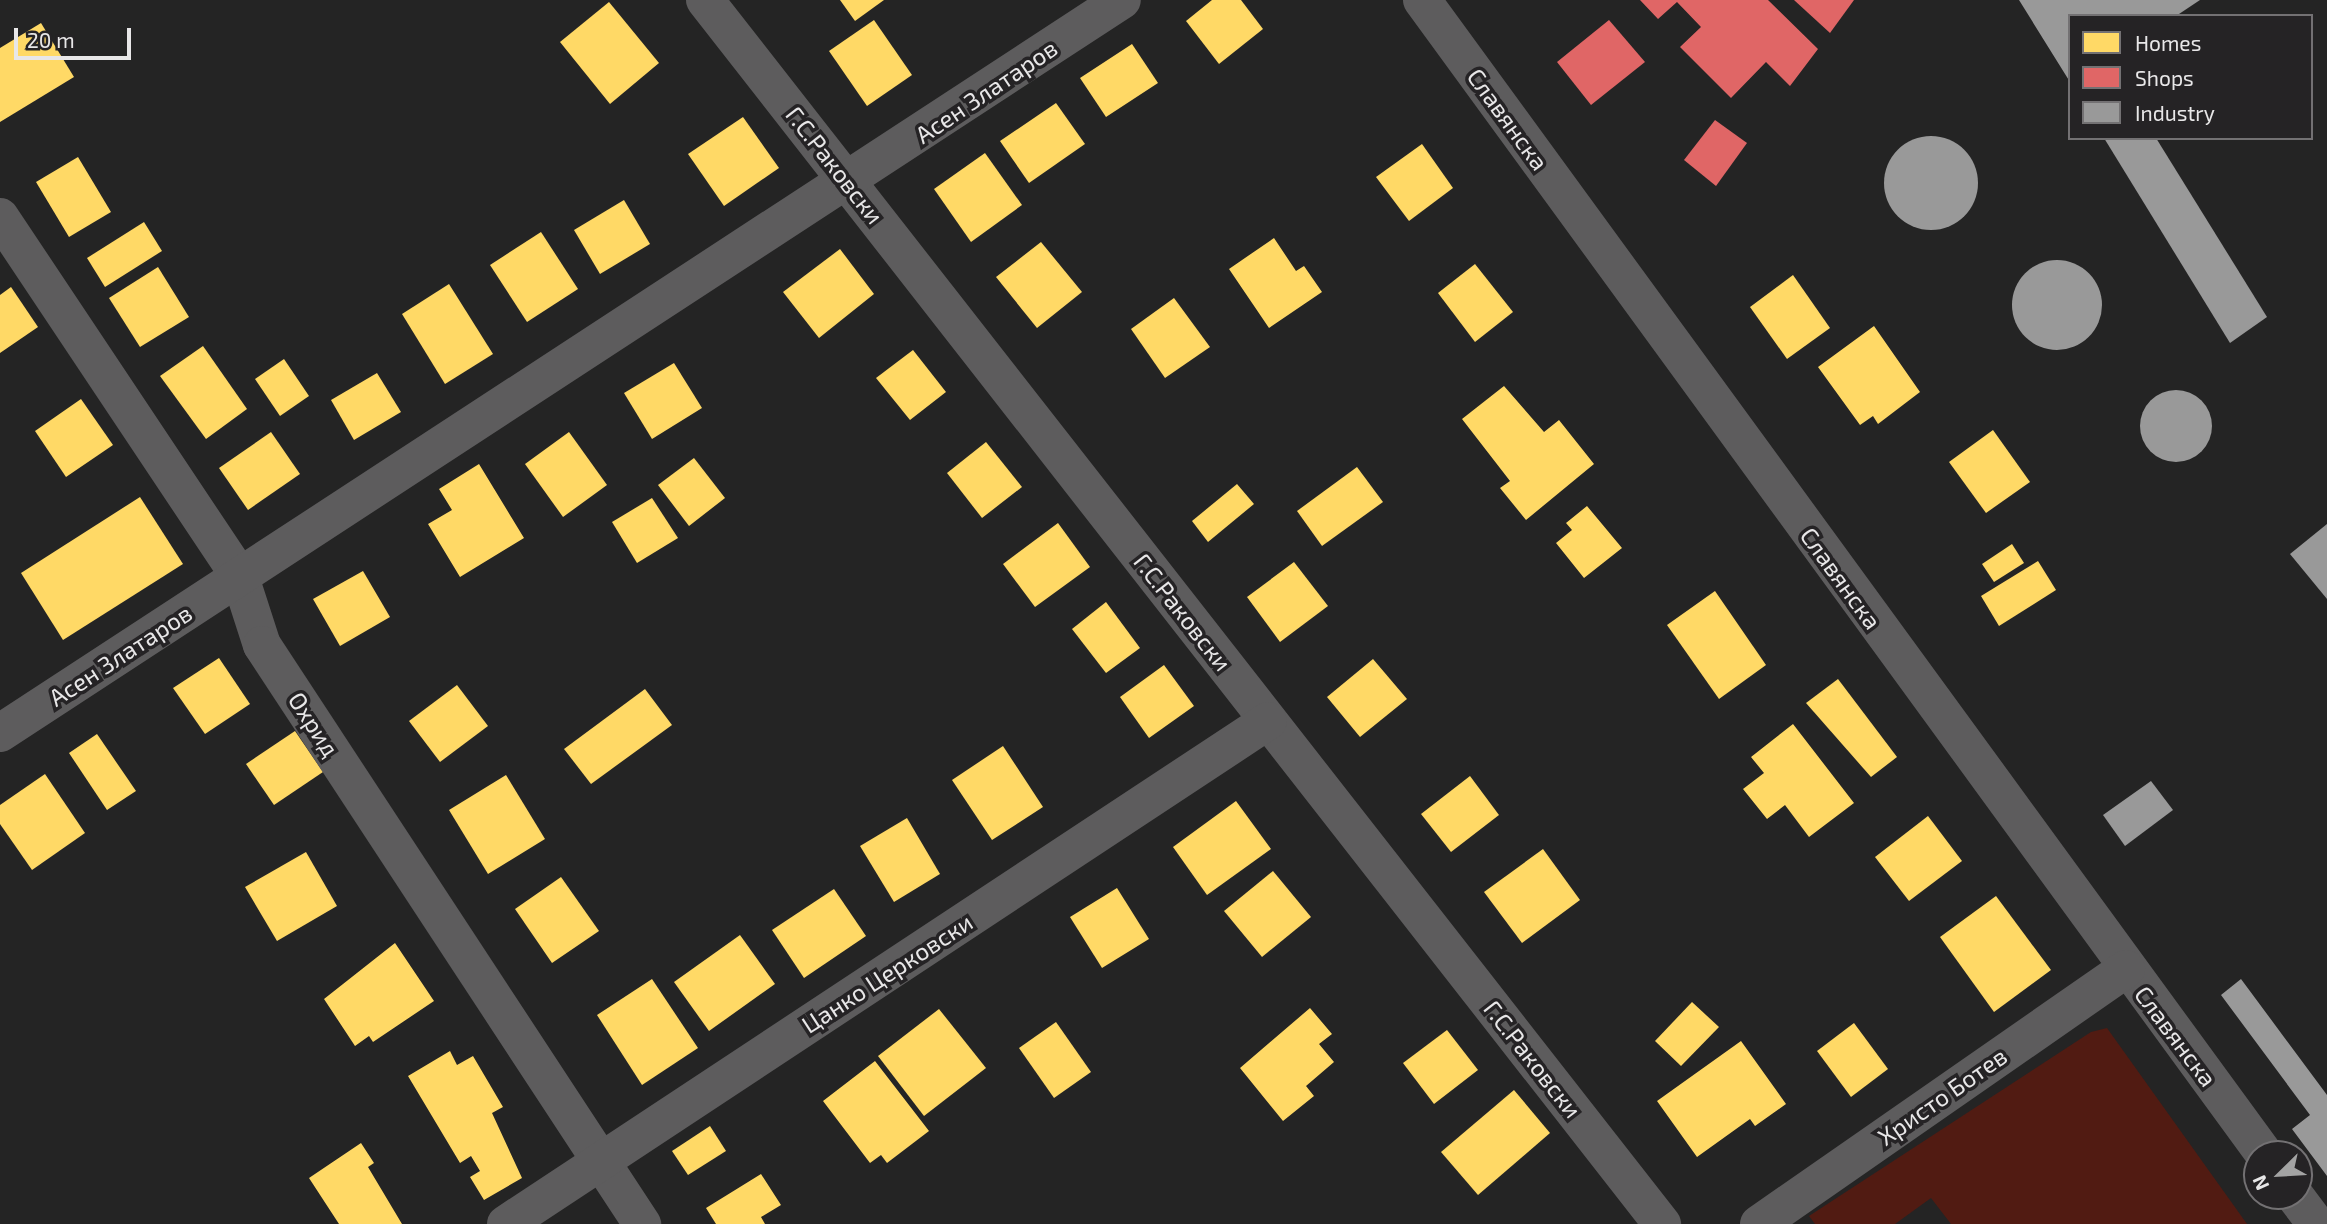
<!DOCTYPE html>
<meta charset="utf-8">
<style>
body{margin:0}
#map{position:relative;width:2327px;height:1224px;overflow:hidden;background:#242424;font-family:"Exo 2",sans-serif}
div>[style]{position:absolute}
.green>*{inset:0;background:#511b12}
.homes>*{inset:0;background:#ffd966}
.shops>*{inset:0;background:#e06666}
.industry>*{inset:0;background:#999}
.round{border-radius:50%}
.minor>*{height:38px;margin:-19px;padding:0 19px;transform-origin:19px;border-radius:19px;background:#5d5c5d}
span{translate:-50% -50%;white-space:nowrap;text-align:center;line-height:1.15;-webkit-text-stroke:7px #252325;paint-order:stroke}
.street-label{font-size:24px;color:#e8e7e8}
.legend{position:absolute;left:2068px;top:14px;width:245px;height:126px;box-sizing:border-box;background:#252325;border:2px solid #737173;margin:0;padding:9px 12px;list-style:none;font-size:21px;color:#e8e7e8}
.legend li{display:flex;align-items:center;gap:14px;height:35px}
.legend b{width:35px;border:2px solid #737173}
.north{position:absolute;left:2243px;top:1140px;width:70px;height:70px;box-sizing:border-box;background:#252325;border:2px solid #737173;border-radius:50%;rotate:246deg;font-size:19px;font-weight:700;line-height:28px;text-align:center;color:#e8e7e8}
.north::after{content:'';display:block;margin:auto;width:24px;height:32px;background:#a3a3a3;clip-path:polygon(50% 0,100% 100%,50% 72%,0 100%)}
.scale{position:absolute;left:14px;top:28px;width:117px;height:32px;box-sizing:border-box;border:4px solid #e8e7e8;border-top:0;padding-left:9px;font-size:21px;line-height:24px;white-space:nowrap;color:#e8e7e8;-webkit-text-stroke:5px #252325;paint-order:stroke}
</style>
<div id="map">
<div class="green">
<div style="clip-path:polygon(2107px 1028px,2247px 1224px,1951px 1224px,1931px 1198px,1895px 1224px,1815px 1224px,1809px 1216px,2091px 1032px)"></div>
</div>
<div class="homes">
<div style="clip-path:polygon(840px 0,884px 0,855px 21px)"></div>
<div style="clip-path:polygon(1212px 0,1241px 0,1263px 29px,1219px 64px,1186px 21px)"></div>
<div style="clip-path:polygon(609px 2px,659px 63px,610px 104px,560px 42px)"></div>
<div style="clip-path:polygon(874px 20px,912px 75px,867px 106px,829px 51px)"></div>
<div style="clip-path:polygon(41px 23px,74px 77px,0 122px,0 48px)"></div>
<div style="clip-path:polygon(1132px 44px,1158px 83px,1106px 117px,1080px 78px)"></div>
<div style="clip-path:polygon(1056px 103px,1085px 144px,1029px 183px,1000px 141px)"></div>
<div style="clip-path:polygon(743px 117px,779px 168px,724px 206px,688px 154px)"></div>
<div style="clip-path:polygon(1422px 144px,1453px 188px,1409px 221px,1376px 177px)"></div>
<div style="clip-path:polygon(985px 153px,1022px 205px,971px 242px,934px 189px)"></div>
<div style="clip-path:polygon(78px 157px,111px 212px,69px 237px,36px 182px)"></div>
<div style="clip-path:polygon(624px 200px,650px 244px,600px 274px,574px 230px)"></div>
<div style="clip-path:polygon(144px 222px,162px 251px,105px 287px,87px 258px)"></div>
<div style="clip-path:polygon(541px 232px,578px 289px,527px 322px,490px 265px)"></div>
<div style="clip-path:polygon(1274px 238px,1296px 271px,1304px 266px,1322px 292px,1269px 328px,1229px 269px)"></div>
<div style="clip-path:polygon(1041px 242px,1082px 292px,1037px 328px,996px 277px)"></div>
<div style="clip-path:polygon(840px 249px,874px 294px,819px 338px,783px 292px)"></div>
<div style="clip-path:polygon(1475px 264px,1513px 312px,1475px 342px,1438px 293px)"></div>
<div style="clip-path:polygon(158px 267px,189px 317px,140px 347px,109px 298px)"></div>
<div style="clip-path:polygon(1793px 275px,1830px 328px,1787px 359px,1750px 307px)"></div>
<div style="clip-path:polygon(449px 284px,493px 354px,445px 384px,402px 314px)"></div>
<div style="clip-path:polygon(11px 287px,38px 327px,0 353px,0 295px)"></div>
<div style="clip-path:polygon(1174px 298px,1210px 347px,1165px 378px,1131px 329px)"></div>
<div style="clip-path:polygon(1874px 326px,1920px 392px,1878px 424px,1873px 416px,1860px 425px,1818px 367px)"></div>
<div style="clip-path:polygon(203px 346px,247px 409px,206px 439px,160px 376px)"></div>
<div style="clip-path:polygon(913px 350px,946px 392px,910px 420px,876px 378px)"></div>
<div style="clip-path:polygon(284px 359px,309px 396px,280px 416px,255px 379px)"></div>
<div style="clip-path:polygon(674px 363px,702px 408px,652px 439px,624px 393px)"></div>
<div style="clip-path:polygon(377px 373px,401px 412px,354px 440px,331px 400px)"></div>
<div style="clip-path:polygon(1504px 386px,1544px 432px,1559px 420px,1594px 464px,1526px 520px,1500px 488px,1510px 481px,1462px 419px)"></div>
<div style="clip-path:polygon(81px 399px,113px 445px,66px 477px,35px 431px)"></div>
<div style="clip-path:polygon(1993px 430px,2030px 482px,1986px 513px,1949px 462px)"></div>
<div style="clip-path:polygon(271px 432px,300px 474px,248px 510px,219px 468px)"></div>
<div style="clip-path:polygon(569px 432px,607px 485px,563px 517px,525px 464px)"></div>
<div style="clip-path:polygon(986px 442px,1022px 487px,982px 518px,947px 473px)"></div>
<div style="clip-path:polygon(694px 458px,725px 498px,689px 526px,658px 485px)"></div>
<div style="clip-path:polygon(479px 464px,524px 538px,460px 577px,428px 524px,452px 510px,439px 489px)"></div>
<div style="clip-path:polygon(1357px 467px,1383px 502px,1322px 546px,1297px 511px)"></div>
<div style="clip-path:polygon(1237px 484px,1254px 504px,1208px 542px,1192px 521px)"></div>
<div style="clip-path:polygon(140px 497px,183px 564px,63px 640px,21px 573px)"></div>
<div style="clip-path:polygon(652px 498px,678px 538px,637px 563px,612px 522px)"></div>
<div style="clip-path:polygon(1587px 506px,1622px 548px,1584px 578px,1556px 543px,1572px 530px,1566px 523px)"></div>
<div style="clip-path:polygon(1058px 523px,1090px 567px,1035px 607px,1003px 564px)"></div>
<div style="clip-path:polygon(2012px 544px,2024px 563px,1994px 582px,1982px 564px)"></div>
<div style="clip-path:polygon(2038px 561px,2056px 590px,1999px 626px,1981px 596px)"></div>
<div style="clip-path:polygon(1294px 562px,1328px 606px,1280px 642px,1247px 597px)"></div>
<div style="clip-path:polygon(363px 571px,390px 617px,340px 646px,313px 599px)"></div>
<div style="clip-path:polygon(1715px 591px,1766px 665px,1719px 699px,1667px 625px)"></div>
<div style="clip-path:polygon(1106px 602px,1140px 648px,1106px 673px,1072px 629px)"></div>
<div style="clip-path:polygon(219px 658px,250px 704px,205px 734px,173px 688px)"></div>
<div style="clip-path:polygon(1373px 659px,1407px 699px,1360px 737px,1327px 697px)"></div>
<div style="clip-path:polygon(1164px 665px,1194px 706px,1149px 738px,1120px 697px)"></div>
<div style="clip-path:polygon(1838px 679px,1897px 757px,1871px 777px,1806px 703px)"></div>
<div style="clip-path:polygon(457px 685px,488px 726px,440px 762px,409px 721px)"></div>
<div style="clip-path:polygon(645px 689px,672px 725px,591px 784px,564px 749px)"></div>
<div style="clip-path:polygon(1793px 724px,1854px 803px,1809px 837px,1785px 805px,1767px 819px,1743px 789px,1764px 773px,1751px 757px)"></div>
<div style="clip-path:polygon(295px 731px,323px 772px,274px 805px,246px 764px)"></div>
<div style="clip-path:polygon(97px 734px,136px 791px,107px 810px,69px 753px)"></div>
<div style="clip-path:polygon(1003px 746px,1043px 807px,992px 840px,952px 780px)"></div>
<div style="clip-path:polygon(45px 774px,85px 833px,32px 870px,0 824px,0 805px)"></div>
<div style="clip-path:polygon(506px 775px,545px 839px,488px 874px,449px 810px)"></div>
<div style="clip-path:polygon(1470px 776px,1499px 815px,1451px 852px,1421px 814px)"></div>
<div style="clip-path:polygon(1236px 801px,1271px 849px,1207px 895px,1173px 847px)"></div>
<div style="clip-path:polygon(1928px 816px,1962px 861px,1909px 901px,1875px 857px)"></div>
<div style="clip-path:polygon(907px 818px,940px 874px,894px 902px,860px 846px)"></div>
<div style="clip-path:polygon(1543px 849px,1580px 900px,1522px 943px,1484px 892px)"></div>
<div style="clip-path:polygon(306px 852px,337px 906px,277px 941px,245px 887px)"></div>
<div style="clip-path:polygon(1273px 871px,1311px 917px,1262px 957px,1224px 911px)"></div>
<div style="clip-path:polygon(561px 877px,599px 931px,552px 963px,515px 909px)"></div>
<div style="clip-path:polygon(1117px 888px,1149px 939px,1102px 968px,1070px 917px)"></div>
<div style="clip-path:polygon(834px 889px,866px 936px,804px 978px,772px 930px)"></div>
<div style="clip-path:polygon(1996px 896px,2051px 970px,1994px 1012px,1940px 937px)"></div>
<div style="clip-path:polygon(740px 935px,775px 984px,709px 1031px,674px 982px)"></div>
<div style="clip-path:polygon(395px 943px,434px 1001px,373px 1042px,369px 1036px,355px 1046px,324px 999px)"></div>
<div style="clip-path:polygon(652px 979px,698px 1048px,642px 1085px,597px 1015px)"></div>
<div style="clip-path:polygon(1692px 1002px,1719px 1027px,1681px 1066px,1655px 1041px)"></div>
<div style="clip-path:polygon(1310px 1008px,1332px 1034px,1319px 1044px,1334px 1062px,1306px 1086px,1314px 1096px,1283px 1121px,1240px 1068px)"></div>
<div style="clip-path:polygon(939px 1009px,986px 1068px,924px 1116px,878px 1056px)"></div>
<div style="clip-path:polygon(1056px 1022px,1091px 1072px,1054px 1098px,1019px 1048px)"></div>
<div style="clip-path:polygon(1854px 1023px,1888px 1069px,1851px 1097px,1817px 1051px)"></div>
<div style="clip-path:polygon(1447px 1030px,1478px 1070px,1434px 1104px,1403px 1063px)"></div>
<div style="clip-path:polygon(1741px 1041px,1786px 1104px,1755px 1126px,1750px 1119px,1697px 1157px,1657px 1101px)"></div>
<div style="clip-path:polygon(450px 1051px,457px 1065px,473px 1056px,503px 1107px,492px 1113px,522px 1178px,484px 1200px,470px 1177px,480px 1171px,471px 1156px,460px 1163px,408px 1076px)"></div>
<div style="clip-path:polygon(875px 1061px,929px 1131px,887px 1163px,881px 1155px,870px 1163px,823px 1101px)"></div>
<div style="clip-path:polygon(1514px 1090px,1550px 1133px,1478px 1195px,1441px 1152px)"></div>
<div style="clip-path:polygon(710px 1126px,726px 1151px,688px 1175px,672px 1151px)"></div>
<div style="clip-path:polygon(361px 1143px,374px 1163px,368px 1167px,402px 1224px,339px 1224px,309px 1178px)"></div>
<div style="clip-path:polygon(761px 1174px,781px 1205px,761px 1217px,765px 1224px,716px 1224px,706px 1208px)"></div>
</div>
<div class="shops">
<div style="clip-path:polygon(1640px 0,1768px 0,1818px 49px,1790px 86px,1766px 62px,1731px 98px,1680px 47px,1701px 27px,1677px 2px,1658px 19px)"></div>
<div style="clip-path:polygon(1794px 0,1854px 0,1830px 33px)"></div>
<div style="clip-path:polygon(1609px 20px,1645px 62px,1591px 105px,1557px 62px)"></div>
<div style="clip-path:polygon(1715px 120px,1747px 143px,1716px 186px,1684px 160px)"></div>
</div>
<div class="industry">
<div style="clip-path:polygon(2019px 0,2200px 0,2176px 16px,2070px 16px,2070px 82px)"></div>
<div class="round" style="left:1884px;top:136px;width:94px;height:94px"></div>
<div style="clip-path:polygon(2104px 138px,2156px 138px,2267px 317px,2230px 343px)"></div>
<div class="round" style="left:2012px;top:260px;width:90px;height:90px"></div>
<div class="round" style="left:2140px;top:390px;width:72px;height:72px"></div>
<div style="clip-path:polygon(2327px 524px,2327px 599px,2290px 554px)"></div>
<div style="clip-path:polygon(2151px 781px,2173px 810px,2125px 846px,2103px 815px)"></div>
<div style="clip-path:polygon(2241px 979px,2327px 1095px,2327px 1176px,2292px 1129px,2310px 1115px,2221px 995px)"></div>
</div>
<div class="minor">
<div style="left:705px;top:0;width:1554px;rotate:51.98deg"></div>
<div style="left:1422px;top:0;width:1429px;rotate:53.88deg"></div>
<div style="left:0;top:217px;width:433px;rotate:56.3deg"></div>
<div style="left:240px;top:577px;width:71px;rotate:72.1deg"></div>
<div style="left:262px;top:645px;width:693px;rotate:56.72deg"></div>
<div style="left:0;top:733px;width:1340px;rotate:-33.16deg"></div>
<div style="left:2295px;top:1196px;width:35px;rotate:53deg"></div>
<div style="left:506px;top:1224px;width:913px;rotate:-33.43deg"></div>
<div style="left:1759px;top:1224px;width:447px;rotate:-34.8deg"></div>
</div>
<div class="street-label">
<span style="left:986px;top:91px;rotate:-34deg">Асен Златаров</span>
<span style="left:1508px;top:119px;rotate:54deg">Славянска</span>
<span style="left:835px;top:165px;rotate:52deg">Г.С.Раковски</span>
<span style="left:1841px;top:578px;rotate:54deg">Славянска</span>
<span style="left:1183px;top:612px;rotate:52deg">Г.С.Раковски</span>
<span style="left:120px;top:655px;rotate:-33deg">Асен Златаров</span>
<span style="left:314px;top:724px;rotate:57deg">Охрид</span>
<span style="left:887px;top:973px;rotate:-33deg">Цанко Церковски</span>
<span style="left:2176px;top:1036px;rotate:53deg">Славянска</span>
<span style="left:1533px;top:1059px;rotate:52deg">Г.С.Раковски</span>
<span style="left:1942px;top:1096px;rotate:-35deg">Христо Ботев</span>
</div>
<ul class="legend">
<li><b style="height:19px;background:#ffd966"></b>Homes</li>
<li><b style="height:19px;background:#e06666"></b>Shops</li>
<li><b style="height:19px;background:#999"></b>Industry</li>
</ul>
<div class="north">N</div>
<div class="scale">20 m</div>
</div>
